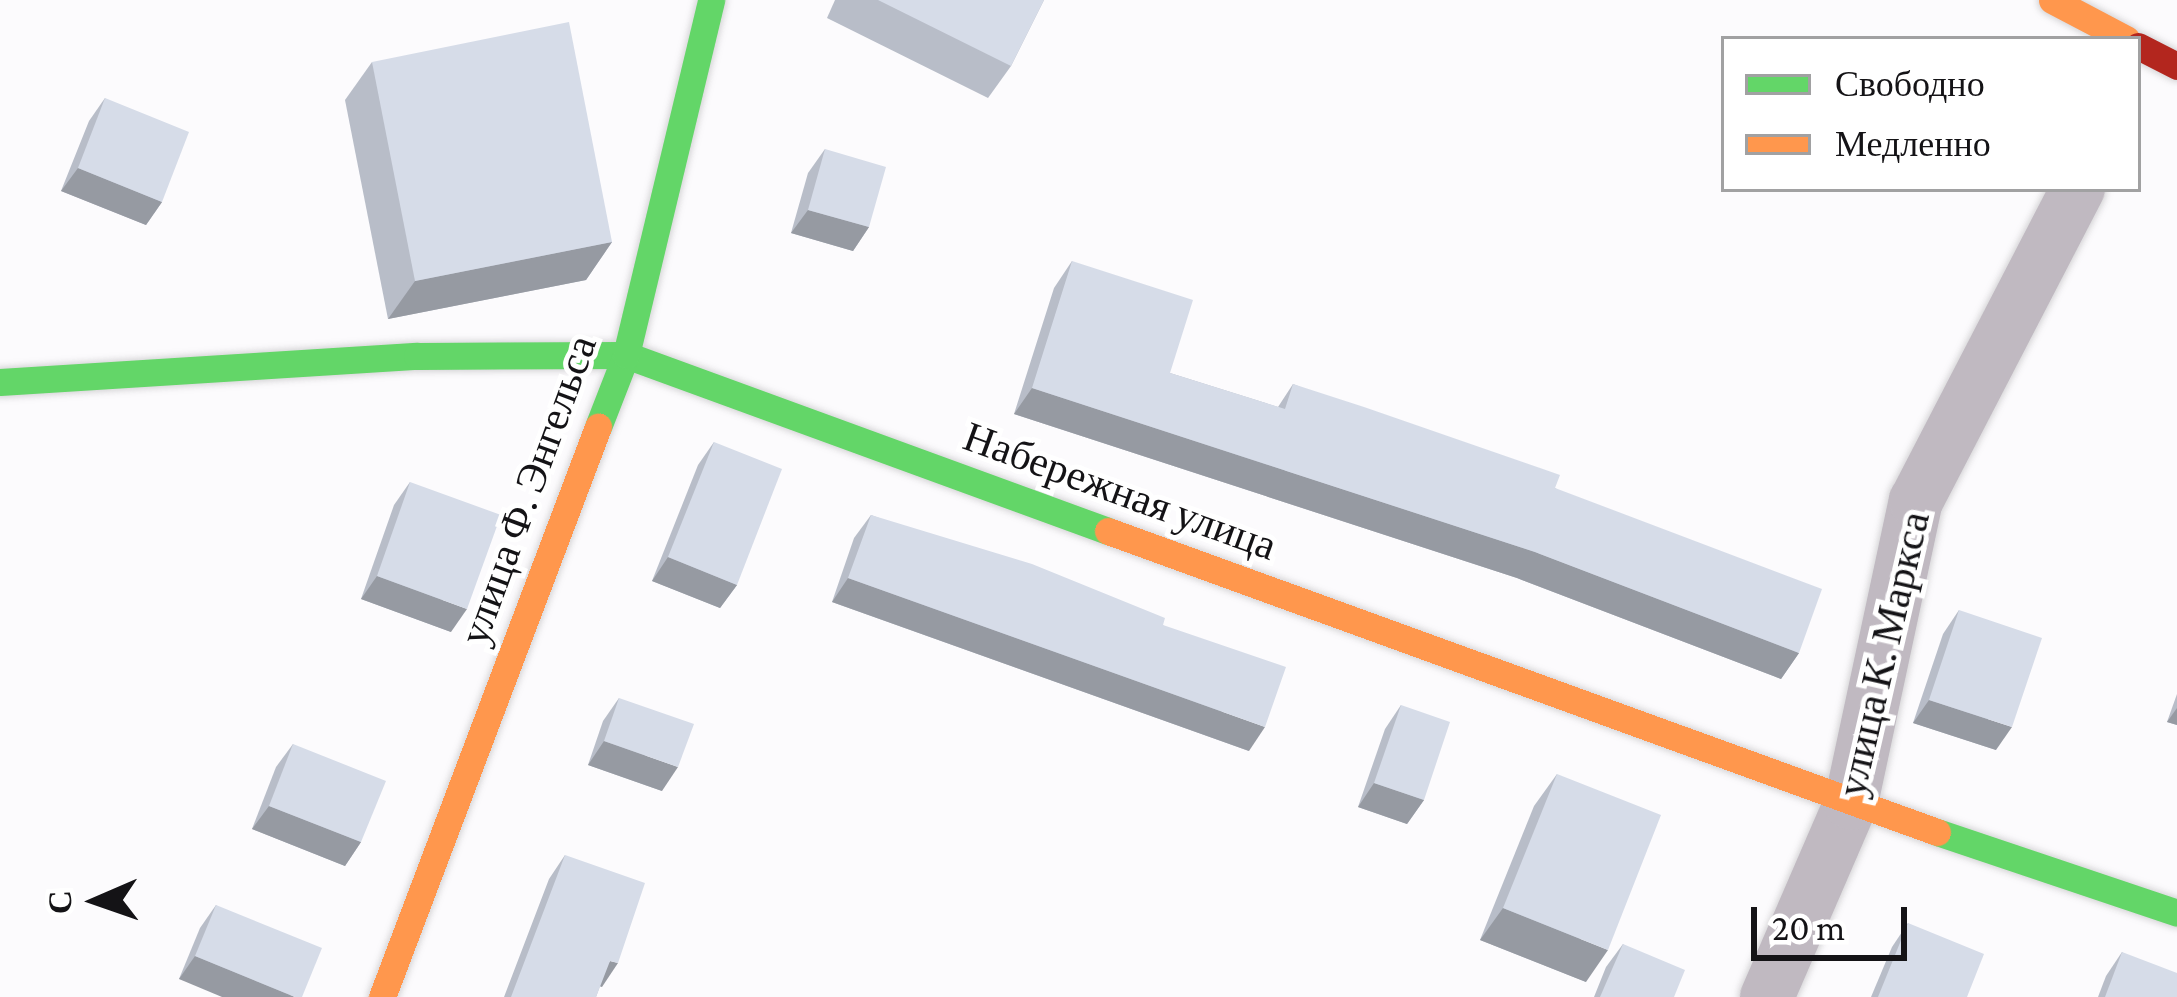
<!DOCTYPE html>
<meta charset="utf-8">
<style>
body{margin:0}
#map{position:relative;width:2177px;height:997px;overflow:hidden;background:#fcfbfd;font-family:"Crimson Pro",serif}
div>[style]{position:absolute}
.roads{filter:drop-shadow(0 0 3px #d7d6d8) drop-shadow(0 0 3px #d7d6d8)}
.street>*{height:54px;margin:-27px;padding:0 27px;transform-origin:27px;border-radius:27px;background:#c0b9c1}
.fast>*{height:27px;margin:-13.5px;padding:0 13.5px;transform-origin:13.5px;border-radius:13.5px;background:#63d668}
.slow>*{height:27px;margin:-13.5px;padding:0 13.5px;transform-origin:13.5px;border-radius:13.5px;background:#ff974d}
.jam>*{height:27px;margin:-13.5px;padding:0 13.5px;transform-origin:13.5px;border-radius:13.5px;background:#b3261e}
.wall>*{inset:0;background:#b8bdc8}
.shaded-wall>*{inset:0;background:#969aa2}
.building>*{inset:0;background:#d6dce8}
span{translate:-50% -50%;white-space:nowrap;text-align:center;line-height:1.15;-webkit-text-stroke:10px #fff;paint-order:stroke}
.street-label{font-size:42px;color:#141316}
.legend{position:absolute;left:1721px;top:36px;width:420px;height:156px;box-sizing:border-box;background:#fff;border:3px solid #a1a1a2;margin:0;padding:15px 21px;list-style:none;font-size:36px;color:#141316}
.legend li{display:flex;align-items:center;gap:24px;height:60px}
.legend b{width:60px;border:3px solid #a1a1a2}
.north{position:absolute;left:36px;top:841px;width:120px;height:120px;-webkit-text-stroke:9px #fff;paint-order:stroke;rotate:268deg;font-size:33px;font-weight:700;line-height:48px;text-align:center;color:#141316}
.north::after{content:'';display:block;margin:auto;width:42px;height:54px;background:#141316;clip-path:polygon(50% 0,100% 100%,50% 72%,0 100%)}
.scale{position:absolute;left:1751px;top:907px;width:156px;height:54px;box-sizing:border-box;border:6px solid #141316;border-top:0;padding-left:15px;font-size:36px;line-height:42px;white-space:nowrap;color:#141316;-webkit-text-stroke:9px #fff;paint-order:stroke}
</style>
<div id="map">
<div class="roads">
<div class="street">
<div style="left:1767px;top:997px;width:211px;rotate:-66.6deg"></div>
<div style="left:1851px;top:803px;width:309px;rotate:-77.9deg"></div>
<div style="left:1916px;top:501px;width:352px;rotate:-62.6deg"></div>
</div>
<div class="fast">
<div style="left:0;top:382px;width:418px;rotate:-3.6deg"></div>
<div style="left:417px;top:356px;width:209px;rotate:-0.3deg"></div>
<div style="left:626px;top:355px;width:513px;rotate:20.06deg"></div>
<div style="left:598px;top:427px;width:77px;rotate:-68.7deg"></div>
<div style="left:626px;top:355px;width:365px;rotate:-76.5deg"></div>
<div style="left:1937px;top:832px;width:253px;rotate:18.6deg"></div>
</div>
<div class="slow">
<div style="left:2052px;top:0;width:84px;rotate:27.8deg"></div>
<div style="left:1108px;top:531px;width:882px;rotate:19.96deg"></div>
<div style="left:382px;top:997px;width:610px;rotate:-69.25deg"></div>
</div>
<div class="jam">
<div style="left:2138px;top:46px;width:44px;rotate:27.1deg"></div>
</div>
</div>
<div class="wall">
<div style="clip-path:polygon(835px 0,1044px 0,1011px 66px,988px 98px,827px 18px)"></div>
<div style="clip-path:polygon(372px 62px,612px 242px,586px 280px,388px 319px,345px 100px)"></div>
<div style="clip-path:polygon(105px 98px,162px 202px,146px 225px,61px 191px,89px 121px)"></div>
<div style="clip-path:polygon(825px 149px,869px 227px,853px 251px,791px 233px,808px 173px)"></div>
<div style="clip-path:polygon(1072px 261px,1170px 373px,1278px 407px,1293px 384px,1555px 488px,1799px 653px,1781px 679px,1517px 578px,1014px 414px,1054px 288px)"></div>
<div style="clip-path:polygon(714px 442px,737px 585px,720px 608px,652px 581px,698px 465px)"></div>
<div style="clip-path:polygon(410px 482px,451px 632px,361px 599px,394px 505px)"></div>
<div style="clip-path:polygon(871px 515px,1163px 625px,1249px 751px,832px 602px,854px 538px)"></div>
<div style="clip-path:polygon(1959px 610px,1996px 750px,1913px 723px,1943px 634px)"></div>
<div style="clip-path:polygon(2177px 694px,2177px 725px,2167px 722px)"></div>
<div style="clip-path:polygon(619px 698px,662px 791px,588px 765px,603px 721px)"></div>
<div style="clip-path:polygon(1401px 705px,1424px 800px,1407px 824px,1358px 807px,1385px 729px)"></div>
<div style="clip-path:polygon(293px 744px,361px 842px,345px 866px,252px 829px,276px 767px)"></div>
<div style="clip-path:polygon(1557px 774px,1586px 982px,1480px 940px,1534px 806px)"></div>
<div style="clip-path:polygon(565px 855px,602px 987px,600px 986px,596px 997px,504px 997px,549px 879px)"></div>
<div style="clip-path:polygon(216px 905px,302px 997px,179px 979px,200px 928px)"></div>
<div style="clip-path:polygon(1908px 923px,1967px 997px,1871px 997px,1892px 947px)"></div>
<div style="clip-path:polygon(1623px 944px,1674px 997px,1594px 997px,1606px 967px)"></div>
<div style="clip-path:polygon(2122px 952px,2177px 997px,2098px 997px,2106px 976px)"></div>
</div>
<div class="shaded-wall">
<div style="clip-path:polygon(78px 168px,162px 202px,146px 225px,61px 191px)"></div>
<div style="clip-path:polygon(808px 210px,869px 227px,853px 251px,791px 233px)"></div>
<div style="clip-path:polygon(612px 242px,586px 280px,388px 319px,415px 281px)"></div>
<div style="clip-path:polygon(1032px 388px,1535px 552px,1799px 653px,1781px 679px,1517px 578px,1014px 414px)"></div>
<div style="clip-path:polygon(668px 557px,737px 585px,720px 608px,652px 581px)"></div>
<div style="clip-path:polygon(377px 576px,467px 609px,451px 632px,361px 599px)"></div>
<div style="clip-path:polygon(848px 578px,1265px 727px,1249px 751px,832px 602px)"></div>
<div style="clip-path:polygon(1929px 700px,2012px 727px,1996px 750px,1913px 723px)"></div>
<div style="clip-path:polygon(2177px 708px,2177px 725px,2167px 722px)"></div>
<div style="clip-path:polygon(604px 741px,678px 767px,662px 791px,588px 765px)"></div>
<div style="clip-path:polygon(1374px 783px,1424px 800px,1407px 824px,1358px 807px)"></div>
<div style="clip-path:polygon(269px 806px,361px 842px,345px 866px,252px 829px)"></div>
<div style="clip-path:polygon(1503px 908px,1608px 950px,1586px 982px,1480px 940px)"></div>
<div style="clip-path:polygon(195px 956px,295px 997px,222px 997px,179px 979px)"></div>
<div style="clip-path:polygon(610px 961px,618px 963px,602px 987px,594px 984px)"></div>
</div>
<div class="building">
<div style="clip-path:polygon(878px 0,1044px 0,1011px 66px)"></div>
<div style="clip-path:polygon(569px 22px,612px 242px,415px 281px,372px 62px)"></div>
<div style="clip-path:polygon(105px 98px,189px 132px,162px 202px,78px 168px)"></div>
<div style="clip-path:polygon(825px 149px,886px 167px,869px 227px,808px 210px)"></div>
<div style="clip-path:polygon(1072px 261px,1193px 300px,1170px 373px,1285px 409px,1293px 384px,1364px 407px,1560px 475px,1555px 488px,1822px 589px,1799px 653px,1535px 552px,1032px 388px)"></div>
<div style="clip-path:polygon(714px 442px,782px 469px,737px 585px,668px 557px)"></div>
<div style="clip-path:polygon(410px 482px,501px 515px,467px 609px,377px 576px)"></div>
<div style="clip-path:polygon(871px 515px,1032px 564px,1165px 618px,1163px 625px,1286px 667px,1265px 727px,848px 578px)"></div>
<div style="clip-path:polygon(1959px 610px,2042px 638px,2012px 727px,1929px 700px)"></div>
<div style="clip-path:polygon(619px 698px,694px 724px,678px 767px,604px 741px)"></div>
<div style="clip-path:polygon(1401px 705px,1450px 722px,1424px 800px,1374px 783px)"></div>
<div style="clip-path:polygon(293px 744px,386px 781px,361px 842px,269px 806px)"></div>
<div style="clip-path:polygon(1557px 774px,1661px 815px,1608px 950px,1503px 908px)"></div>
<div style="clip-path:polygon(565px 855px,645px 883px,618px 963px,610px 961px,596px 997px,511px 997px)"></div>
<div style="clip-path:polygon(216px 905px,322px 948px,302px 997px,295px 997px,195px 956px)"></div>
<div style="clip-path:polygon(1908px 923px,1984px 954px,1967px 997px,1878px 997px)"></div>
<div style="clip-path:polygon(1623px 944px,1685px 970px,1674px 997px,1600px 997px)"></div>
<div style="clip-path:polygon(2122px 952px,2177px 973px,2177px 997px,2105px 997px)"></div>
</div>
<div class="street-label">
<span style="left:528px;top:490px;rotate:-70deg">улица Ф. Энгельса</span>
<span style="left:1120px;top:491px;rotate:20deg">Набережная улица</span>
<span style="left:1883px;top:654px;rotate:-77deg">улица К. Маркса</span>
</div>
<ul class="legend">
<li><b style="height:15px;background:#63d668"></b>Свободно</li>
<li><b style="height:15px;background:#ff974d"></b>Медленно</li>
</ul>
<div class="north">С</div>
<div class="scale">20 m</div>
</div>
